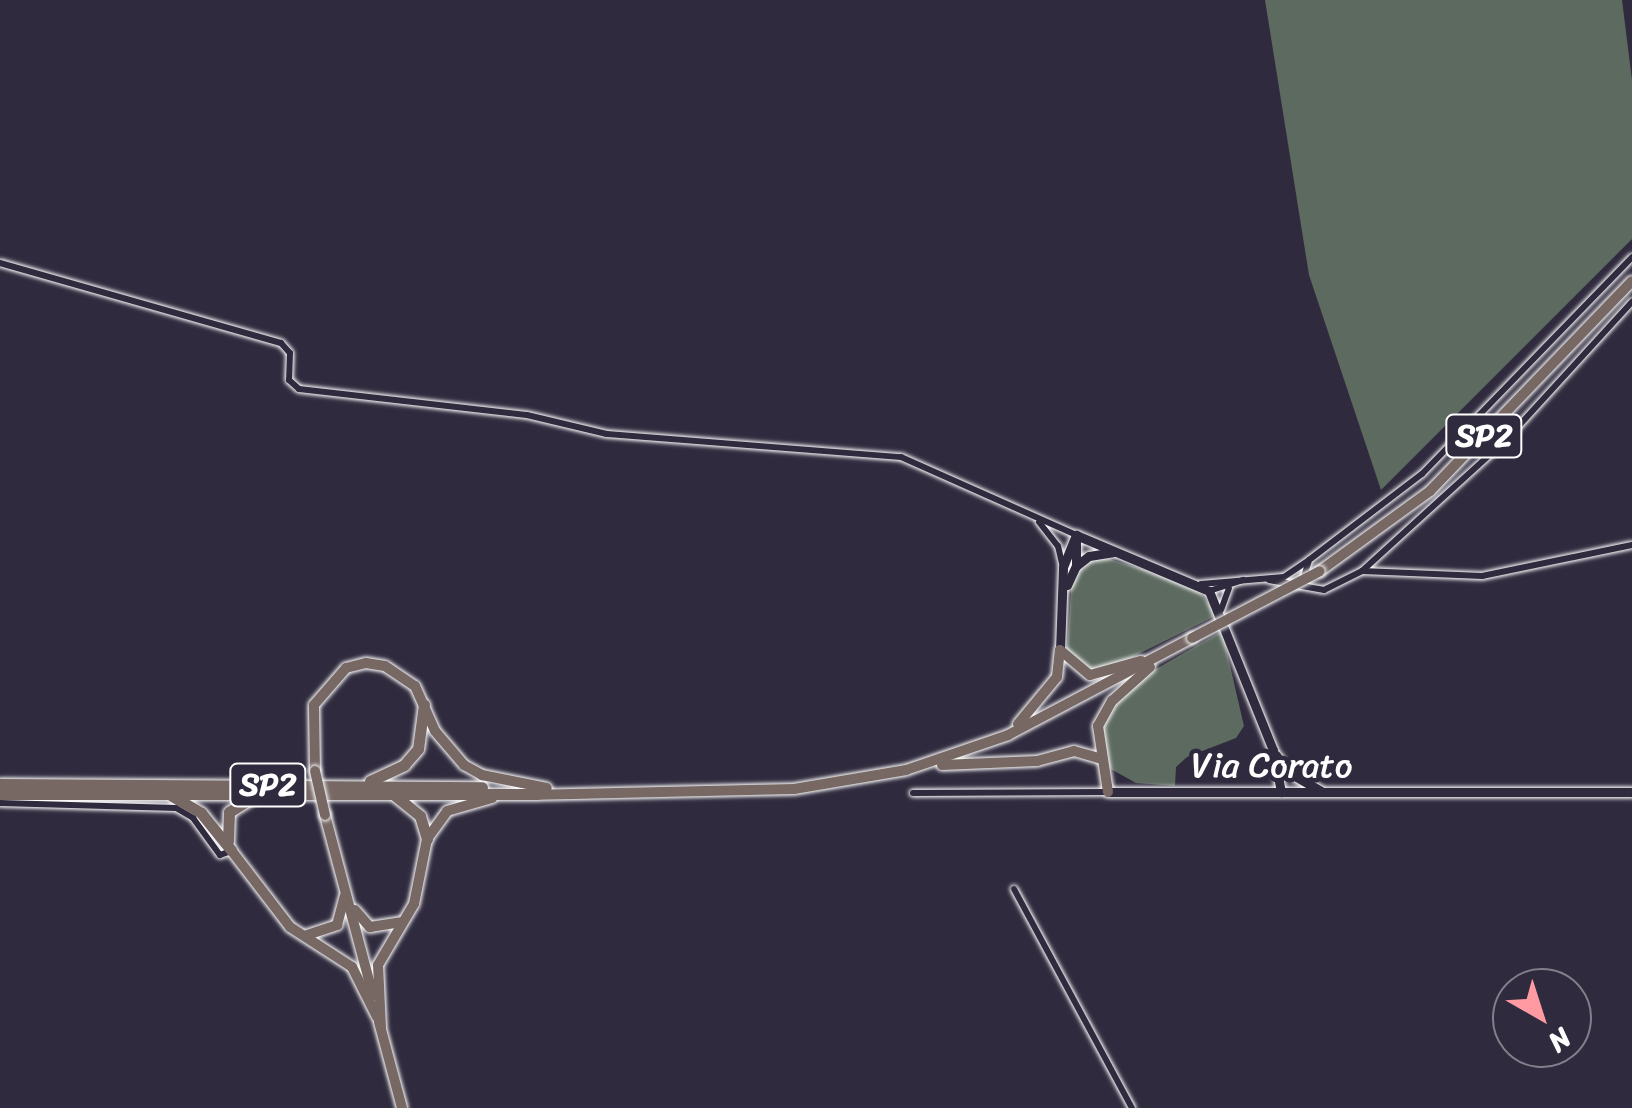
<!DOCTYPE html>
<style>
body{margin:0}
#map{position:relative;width:1632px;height:1108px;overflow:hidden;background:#2f2a3d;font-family:Sriracha,sans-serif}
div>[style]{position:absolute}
.green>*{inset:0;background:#5d6a60}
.roads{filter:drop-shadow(0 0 2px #fff) drop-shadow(0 0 2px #fff)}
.street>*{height:6px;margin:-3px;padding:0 3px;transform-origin:3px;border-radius:3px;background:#2f2a3d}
.secondary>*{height:9px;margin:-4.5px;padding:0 4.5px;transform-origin:4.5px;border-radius:4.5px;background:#2f2a3d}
.primary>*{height:10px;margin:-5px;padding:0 5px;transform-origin:5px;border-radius:5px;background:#776864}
.highway>*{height:11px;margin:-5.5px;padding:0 5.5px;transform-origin:5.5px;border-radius:5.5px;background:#776864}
.bridges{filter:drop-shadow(0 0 2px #fff) drop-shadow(0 0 2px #fff)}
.primary-bridge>*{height:10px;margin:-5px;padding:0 5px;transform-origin:5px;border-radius:5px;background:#776864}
span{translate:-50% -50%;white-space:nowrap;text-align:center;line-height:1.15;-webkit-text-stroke:9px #2f2a3d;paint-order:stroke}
.shield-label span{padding:2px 8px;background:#2f2a3d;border:2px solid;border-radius:8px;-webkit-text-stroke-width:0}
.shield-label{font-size:32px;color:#fff;font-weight:700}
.street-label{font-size:35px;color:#fff}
.north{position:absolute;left:1492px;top:968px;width:100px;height:100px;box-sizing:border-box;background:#2f2a3d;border:2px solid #827f8b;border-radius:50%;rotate:141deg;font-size:28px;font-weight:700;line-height:40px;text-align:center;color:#fff}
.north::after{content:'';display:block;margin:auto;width:35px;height:45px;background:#ff9aa2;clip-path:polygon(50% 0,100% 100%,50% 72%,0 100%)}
</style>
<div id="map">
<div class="green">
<div style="clip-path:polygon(1265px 0,1622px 0,1632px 80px,1632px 239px,1381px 490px,1309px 275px)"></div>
<div style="clip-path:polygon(1096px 555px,1194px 585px,1217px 615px,1104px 671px,1086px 672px,1067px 649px,1072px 578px)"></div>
<div style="clip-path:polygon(1222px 631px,1244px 726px,1236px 738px,1187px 757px,1176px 767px,1175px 786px,1136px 783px,1109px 768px,1099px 735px,1109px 708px,1132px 683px)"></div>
</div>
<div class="roads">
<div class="street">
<div style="left:0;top:263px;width:292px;rotate:15.9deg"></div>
<div style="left:281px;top:343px;width:13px;rotate:48deg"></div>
<div style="left:290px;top:353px;width:27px;rotate:92deg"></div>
<div style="left:289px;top:380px;width:13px;rotate:42deg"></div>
<div style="left:299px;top:389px;width:229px;rotate:6.5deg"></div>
<div style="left:527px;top:415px;width:82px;rotate:13.4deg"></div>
<div style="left:607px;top:434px;width:295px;rotate:4.5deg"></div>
<div style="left:901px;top:457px;width:192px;rotate:24deg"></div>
<div style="left:1039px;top:522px;width:31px;rotate:52deg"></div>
<div style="left:1058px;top:546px;width:22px;rotate:77deg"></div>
<div style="left:1362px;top:571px;width:120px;rotate:2.4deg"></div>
<div style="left:1482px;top:576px;width:153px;rotate:-11.7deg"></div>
<div style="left:1269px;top:580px;width:56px;rotate:10.3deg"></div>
<div style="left:1324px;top:590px;width:42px;rotate:-26.6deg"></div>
<div style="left:1362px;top:571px;width:192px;rotate:-42.3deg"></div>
<div style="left:1504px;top:442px;width:190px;rotate:-47.6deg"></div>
<div style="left:1303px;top:580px;width:21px;rotate:-73deg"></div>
<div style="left:1309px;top:560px;width:142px;rotate:-37.3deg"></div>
<div style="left:1422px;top:474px;width:302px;rotate:-45.9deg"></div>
<div style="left:1201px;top:584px;width:83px;rotate:-4.8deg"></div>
<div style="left:1284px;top:577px;width:29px;rotate:-34deg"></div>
<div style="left:1209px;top:591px;width:36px;rotate:-18deg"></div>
<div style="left:1221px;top:610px;width:23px;rotate:-70deg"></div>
<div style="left:913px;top:793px;width:194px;rotate:-0.3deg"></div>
<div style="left:0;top:803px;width:176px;rotate:1.6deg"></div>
<div style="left:176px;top:808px;width:20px;rotate:30deg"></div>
<div style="left:193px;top:818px;width:46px;rotate:53.9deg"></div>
<div style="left:220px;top:855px;width:12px;rotate:-20deg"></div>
<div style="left:1014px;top:889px;width:249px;rotate:61.7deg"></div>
</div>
<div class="secondary">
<div style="left:1076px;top:535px;width:144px;rotate:22.8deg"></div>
<div style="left:1209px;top:591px;width:171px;rotate:68.1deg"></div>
<div style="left:1273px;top:750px;width:43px;rotate:79.2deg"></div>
<div style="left:1076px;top:566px;width:16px;rotate:-38deg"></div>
<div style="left:1089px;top:556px;width:24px;rotate:-9deg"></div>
<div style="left:1067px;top:585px;width:21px;rotate:-65deg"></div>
<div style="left:1076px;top:566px;width:31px;rotate:-90deg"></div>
<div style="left:1060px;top:650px;width:83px;rotate:-87.9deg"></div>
<div style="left:1063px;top:567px;width:35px;rotate:-68deg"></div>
<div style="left:1276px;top:755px;width:21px;rotate:55deg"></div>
<div style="left:1288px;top:772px;width:38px;rotate:30deg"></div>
<div style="left:1108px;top:792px;width:524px"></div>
</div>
<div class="primary">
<div style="left:1320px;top:571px;width:136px;rotate:-36deg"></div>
<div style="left:1430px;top:491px;width:291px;rotate:-46.1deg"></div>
<div style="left:1060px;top:650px;width:39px;rotate:40deg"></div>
<div style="left:1090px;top:675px;width:53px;rotate:-15.4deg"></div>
<div style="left:1018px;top:724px;width:61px;rotate:-50.3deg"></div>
<div style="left:1057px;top:677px;width:27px;rotate:-84deg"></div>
<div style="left:942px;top:765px;width:95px;rotate:-2.4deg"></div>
<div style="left:1037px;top:761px;width:38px;rotate:-15deg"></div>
<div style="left:1074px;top:751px;width:26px;rotate:16deg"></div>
<div style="left:315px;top:771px;width:66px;rotate:-90.9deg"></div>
<div style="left:314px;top:705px;width:49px;rotate:-49.1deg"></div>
<div style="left:346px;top:668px;width:21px;rotate:-14deg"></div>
<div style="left:366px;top:663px;width:19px;rotate:9deg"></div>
<div style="left:385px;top:666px;width:36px;rotate:34deg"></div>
<div style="left:415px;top:686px;width:49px;rotate:66deg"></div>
<div style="left:435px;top:731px;width:45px;rotate:49.5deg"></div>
<div style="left:464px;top:765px;width:21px;rotate:29deg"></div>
<div style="left:482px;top:775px;width:66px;rotate:11.3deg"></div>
<div style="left:1108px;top:792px;width:67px;rotate:-98.6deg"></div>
<div style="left:1098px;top:726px;width:29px;rotate:-61deg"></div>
<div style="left:1112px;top:701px;width:51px;rotate:-41.8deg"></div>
<div style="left:529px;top:795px;width:265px;rotate:-1.3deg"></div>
<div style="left:794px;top:789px;width:114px;rotate:-9.6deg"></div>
<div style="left:906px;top:770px;width:108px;rotate:-18.9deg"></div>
<div style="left:1008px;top:735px;width:208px;rotate:-27.8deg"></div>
<div style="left:325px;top:815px;width:187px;rotate:75.1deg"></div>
<div style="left:231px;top:850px;width:97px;rotate:52.5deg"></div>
<div style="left:290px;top:927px;width:74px;rotate:32.8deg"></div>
<div style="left:352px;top:967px;width:56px;rotate:63.4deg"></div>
<div style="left:355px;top:910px;width:23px;rotate:49deg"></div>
<div style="left:370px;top:927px;width:33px;rotate:-9deg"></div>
<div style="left:307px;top:935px;width:32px;rotate:-18deg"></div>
<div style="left:337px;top:925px;width:30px;rotate:-75deg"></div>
<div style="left:379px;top:1022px;width:89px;rotate:75deg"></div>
<div style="left:381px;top:1028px;width:63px;rotate:-92.7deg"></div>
<div style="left:378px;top:965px;width:71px;rotate:-59.5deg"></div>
<div style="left:414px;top:904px;width:66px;rotate:-78.7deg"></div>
<div style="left:427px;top:839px;width:34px;rotate:-54deg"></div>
<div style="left:447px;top:811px;width:47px;rotate:-16.1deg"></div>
</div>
<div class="highway">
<div style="left:370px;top:781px;width:38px;rotate:-25deg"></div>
<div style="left:404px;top:765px;width:21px;rotate:-49deg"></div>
<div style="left:418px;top:749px;width:45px;rotate:-82.4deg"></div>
<div style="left:0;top:784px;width:482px;rotate:0.4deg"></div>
<div style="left:0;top:794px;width:537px"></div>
<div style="left:393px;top:794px;width:35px;rotate:39deg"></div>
<div style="left:420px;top:816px;width:24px;rotate:73deg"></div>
<div style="left:172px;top:796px;width:34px;rotate:30deg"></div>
<div style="left:201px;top:813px;width:48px;rotate:51deg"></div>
<div style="left:228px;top:841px;width:29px;rotate:-88deg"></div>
<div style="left:229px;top:812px;width:31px;rotate:-32deg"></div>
</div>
</div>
<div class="bridges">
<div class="primary-bridge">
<div style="left:1192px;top:638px;width:144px;rotate:-27.6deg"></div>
<div style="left:315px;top:771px;width:45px;rotate:77.2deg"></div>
</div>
</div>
<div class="shield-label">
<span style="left:1484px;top:436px">SP2</span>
<span style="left:268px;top:785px">SP2</span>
</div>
<div class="street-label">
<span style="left:1272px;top:765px">Via Corato</span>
</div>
<div class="north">N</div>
</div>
